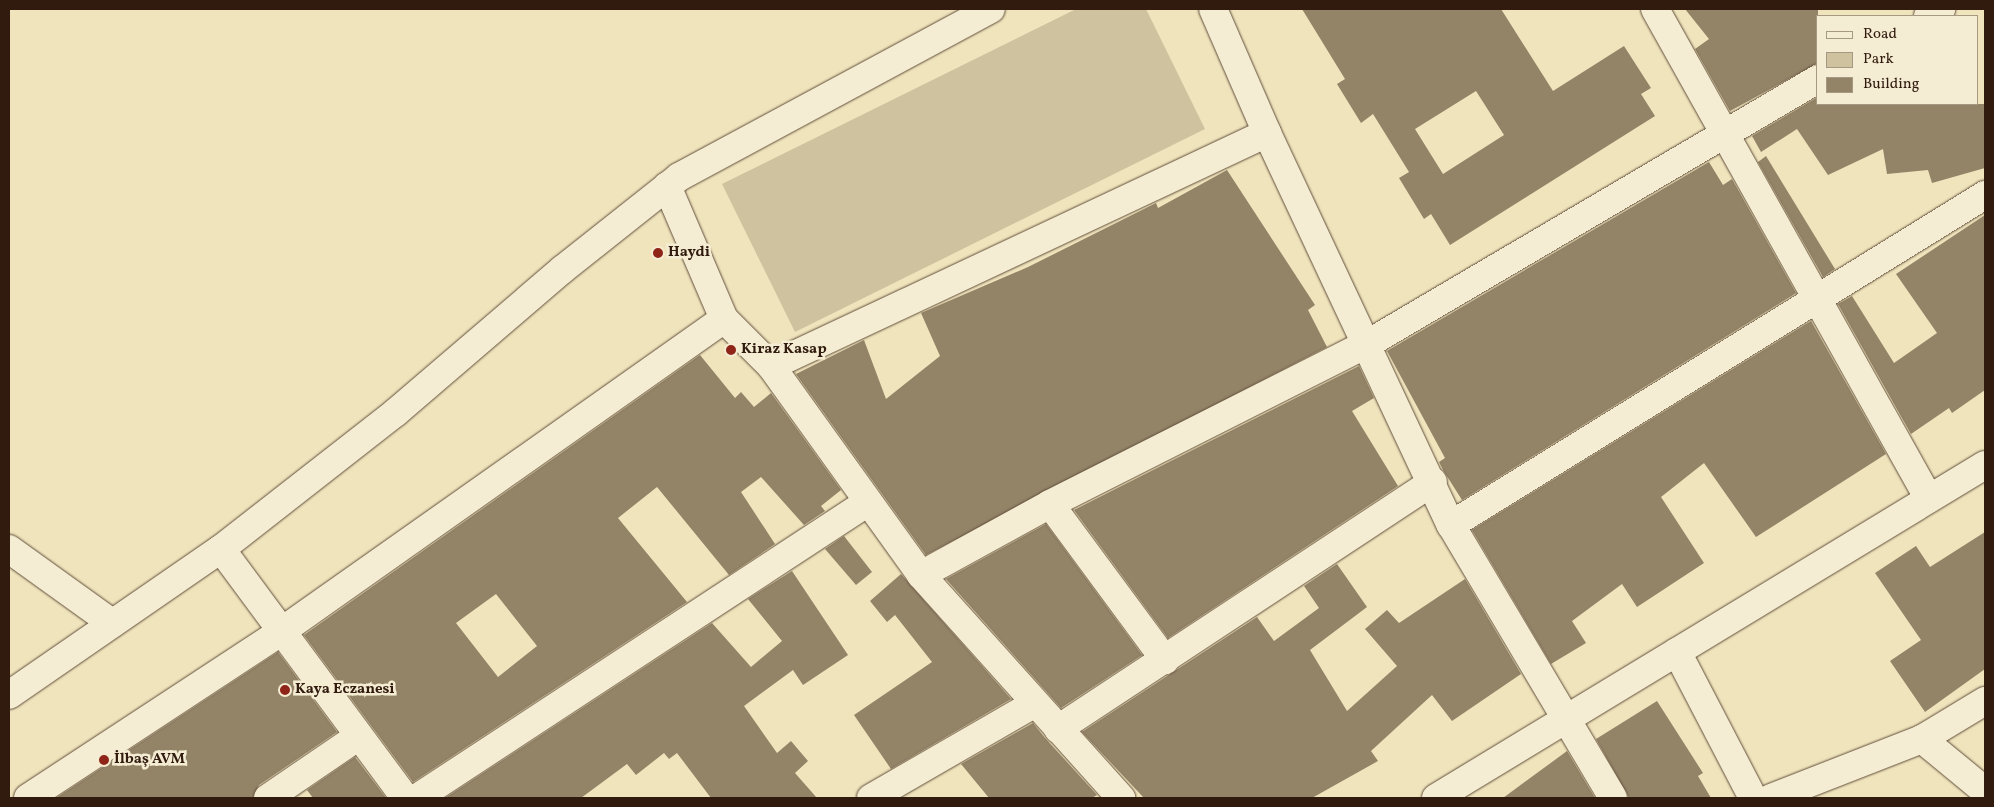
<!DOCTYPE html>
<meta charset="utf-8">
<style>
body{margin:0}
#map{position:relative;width:1994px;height:807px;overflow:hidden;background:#efe4bc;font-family:Vollkorn,serif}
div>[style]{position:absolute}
.green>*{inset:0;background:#cfc29e}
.building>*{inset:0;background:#938468}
.roads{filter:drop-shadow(0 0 1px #604d3a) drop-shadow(0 0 1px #604d3a)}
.minor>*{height:28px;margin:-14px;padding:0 14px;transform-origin:14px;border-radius:14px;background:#f5edd3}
.dots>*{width:14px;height:14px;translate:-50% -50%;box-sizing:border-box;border:2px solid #f5edd3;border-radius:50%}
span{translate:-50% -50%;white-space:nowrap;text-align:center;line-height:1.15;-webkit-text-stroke:5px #f5edd3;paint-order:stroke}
.poi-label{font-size:15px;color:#301b0e;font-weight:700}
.left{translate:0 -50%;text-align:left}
.frame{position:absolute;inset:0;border:10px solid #301b0e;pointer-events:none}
.legend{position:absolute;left:1816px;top:15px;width:162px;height:90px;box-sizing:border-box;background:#f5edd3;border:1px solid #a69984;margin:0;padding:6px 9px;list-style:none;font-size:15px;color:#301b0e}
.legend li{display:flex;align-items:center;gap:10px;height:25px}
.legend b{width:25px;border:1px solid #a69984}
</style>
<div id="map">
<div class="green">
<div style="clip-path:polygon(1076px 9px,1146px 9px,1205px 129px,795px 332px,722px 184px)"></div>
</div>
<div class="building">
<div style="clip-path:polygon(evenodd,1302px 9px,1501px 9px,1553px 91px,1624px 46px,1651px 88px,1641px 94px,1655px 116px,1450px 245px,1431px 214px,1424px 219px,1399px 178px,1409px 172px,1373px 114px,1361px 123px,1337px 84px,1345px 79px,1302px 9px,1476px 91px,1504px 135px,1443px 174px,1415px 129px,1476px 91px)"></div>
<div style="clip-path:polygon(1685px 9px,1818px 9px,1818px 63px,1730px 111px,1695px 49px,1709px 39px)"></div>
<div style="clip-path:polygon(1818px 97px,1818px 104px,1985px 104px,1985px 168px,1932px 183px,1928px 170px,1887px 174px,1883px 149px,1828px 175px,1797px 129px,1761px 152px,1752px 136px)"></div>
<div style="clip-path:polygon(1766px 156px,1835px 269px,1823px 277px,1758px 162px)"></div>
<div style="clip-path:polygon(1709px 162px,1723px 185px,1732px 179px,1796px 293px,1462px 500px,1443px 470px,1439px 462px,1445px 458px,1387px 351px)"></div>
<div style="clip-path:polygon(1227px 170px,1315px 305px,1308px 310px,1327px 347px,926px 555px,796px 374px,864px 340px,886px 399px,940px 356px,921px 313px,1028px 267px,1156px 203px,1158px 208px)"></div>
<div style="clip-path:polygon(1985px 215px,1985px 390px,1952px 413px,1949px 408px,1911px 434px,1838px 304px,1852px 296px,1894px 363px,1937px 333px,1896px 274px)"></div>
<div style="clip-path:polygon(1811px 321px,1886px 454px,1756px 537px,1704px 463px,1661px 497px,1704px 563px,1637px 607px,1622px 584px,1572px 621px,1586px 643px,1551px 664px,1472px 530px)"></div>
<div style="clip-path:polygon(evenodd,700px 355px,735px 398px,741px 392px,754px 407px,771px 393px,841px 490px,821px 506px,825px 511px,804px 525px,761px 477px,741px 492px,775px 544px,729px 575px,657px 487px,618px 518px,687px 602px,413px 782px,304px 635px,700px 355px,496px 594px,537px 646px,498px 677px,456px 623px,496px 594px)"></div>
<div style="clip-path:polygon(1359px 366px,1374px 398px,1352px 411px,1398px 486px,1168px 638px,1074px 510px)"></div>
<div style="clip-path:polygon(1046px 524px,1142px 655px,1061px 708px,946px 579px)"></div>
<div style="clip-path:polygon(1985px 532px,1985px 669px,1925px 712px,1890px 661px,1921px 640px,1875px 573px,1916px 546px,1930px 567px)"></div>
<div style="clip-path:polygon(844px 536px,872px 572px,856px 585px,825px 549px)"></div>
<div style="clip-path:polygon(1337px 564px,1367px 607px,1310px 650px,1347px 711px,1397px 666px,1365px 629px,1387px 610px,1399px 623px,1465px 579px,1521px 674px,1452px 721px,1432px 695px,1371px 751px,1378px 761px,1312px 798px,1144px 798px,1082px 732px,1257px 617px,1274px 641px,1319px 608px,1304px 586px)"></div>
<div style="clip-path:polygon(792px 571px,848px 655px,803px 685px,793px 670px,744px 706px,777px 753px,791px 741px,808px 761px,795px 773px,817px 798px,711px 798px,677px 753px,669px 759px,664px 753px,636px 775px,627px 764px,581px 798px,445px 798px,712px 623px,751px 667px,782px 641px,748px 599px)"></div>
<div style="clip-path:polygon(901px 574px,1011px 699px,891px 769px,854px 715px,932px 662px,895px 615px,887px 622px,870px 601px)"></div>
<div style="clip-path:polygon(278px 652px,337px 732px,259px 785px,253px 798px,56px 798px)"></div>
<div style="clip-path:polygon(1657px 701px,1703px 773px,1698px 776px,1711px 798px,1629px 798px,1596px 739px)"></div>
<div style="clip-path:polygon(1033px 723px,1045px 738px,1097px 795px,1092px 798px,989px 798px,961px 764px)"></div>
<div style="clip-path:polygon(1567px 751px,1595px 798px,1503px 798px)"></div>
<div style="clip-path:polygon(355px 757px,386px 798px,313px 798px,307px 790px)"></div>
</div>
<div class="roads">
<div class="minor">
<div style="left:1655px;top:9px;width:561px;rotate:60.79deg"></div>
<div style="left:1928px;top:16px;width:15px;rotate:-28deg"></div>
<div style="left:1267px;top:133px;width:433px;rotate:64.9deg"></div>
<div style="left:1451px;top:525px;width:317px;rotate:59.3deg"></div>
<div style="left:667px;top:186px;width:145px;rotate:66.8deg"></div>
<div style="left:724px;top:319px;width:66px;rotate:45deg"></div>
<div style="left:771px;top:366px;width:548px;rotate:-25.16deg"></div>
<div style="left:1267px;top:133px;width:135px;rotate:-113.5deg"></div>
<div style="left:771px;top:366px;width:257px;rotate:54.3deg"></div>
<div style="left:921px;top:575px;width:300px;rotate:48.1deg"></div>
<div style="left:1050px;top:504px;width:194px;rotate:53.6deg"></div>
<div style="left:1451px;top:525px;width:628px;rotate:-31.72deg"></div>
<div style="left:9px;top:549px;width:127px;rotate:35.7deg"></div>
<div style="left:221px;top:549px;width:310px;rotate:53.5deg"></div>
<div style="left:921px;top:575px;width:147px;rotate:-28.8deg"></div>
<div style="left:1050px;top:504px;width:357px;rotate:-26.8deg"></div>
<div style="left:1369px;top:343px;width:521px;rotate:-30.45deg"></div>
<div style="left:1677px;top:652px;width:165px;rotate:62.5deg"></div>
<div style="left:9px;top:695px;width:257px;rotate:-34.6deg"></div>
<div style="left:221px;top:549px;width:221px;rotate:-38deg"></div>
<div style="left:395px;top:413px;width:221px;rotate:-40.6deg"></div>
<div style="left:563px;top:269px;width:148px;rotate:-38.4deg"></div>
<div style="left:679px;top:177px;width:354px;rotate:-28.3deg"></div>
<div style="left:1058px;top:729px;width:449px;rotate:-33.4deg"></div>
<div style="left:1922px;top:739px;width:74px;rotate:-31.1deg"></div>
<div style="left:28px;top:798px;width:304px;rotate:-33.3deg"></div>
<div style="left:282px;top:631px;width:541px;rotate:-35.22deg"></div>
<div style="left:268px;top:798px;width:110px;rotate:-34.3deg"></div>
<div style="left:417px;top:798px;width:539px;rotate:-33.28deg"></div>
<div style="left:871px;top:798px;width:188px;rotate:-30deg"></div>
<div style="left:1436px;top:798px;width:642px;rotate:-31.24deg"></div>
<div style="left:1771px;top:798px;width:162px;rotate:-21.3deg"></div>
<div style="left:1922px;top:739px;width:82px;rotate:39.5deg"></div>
</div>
</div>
<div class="dots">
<div style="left:658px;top:253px;background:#8f2418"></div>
<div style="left:731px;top:350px;background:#8f2418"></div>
<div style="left:285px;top:690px;background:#8f2418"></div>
<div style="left:104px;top:760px;background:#8f2418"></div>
</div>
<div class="poi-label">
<span class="left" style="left:668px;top:253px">Haydi</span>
<span class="left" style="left:741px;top:350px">Kiraz Kasap</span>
<span class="left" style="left:295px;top:690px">Kaya Eczanesi</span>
<span class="left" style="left:114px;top:760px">İlbaş AVM</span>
</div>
<div class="frame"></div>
<ul class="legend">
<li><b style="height:6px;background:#f5edd3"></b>Road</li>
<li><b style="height:14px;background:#cfc29e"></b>Park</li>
<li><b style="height:14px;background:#938468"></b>Building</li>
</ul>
</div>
